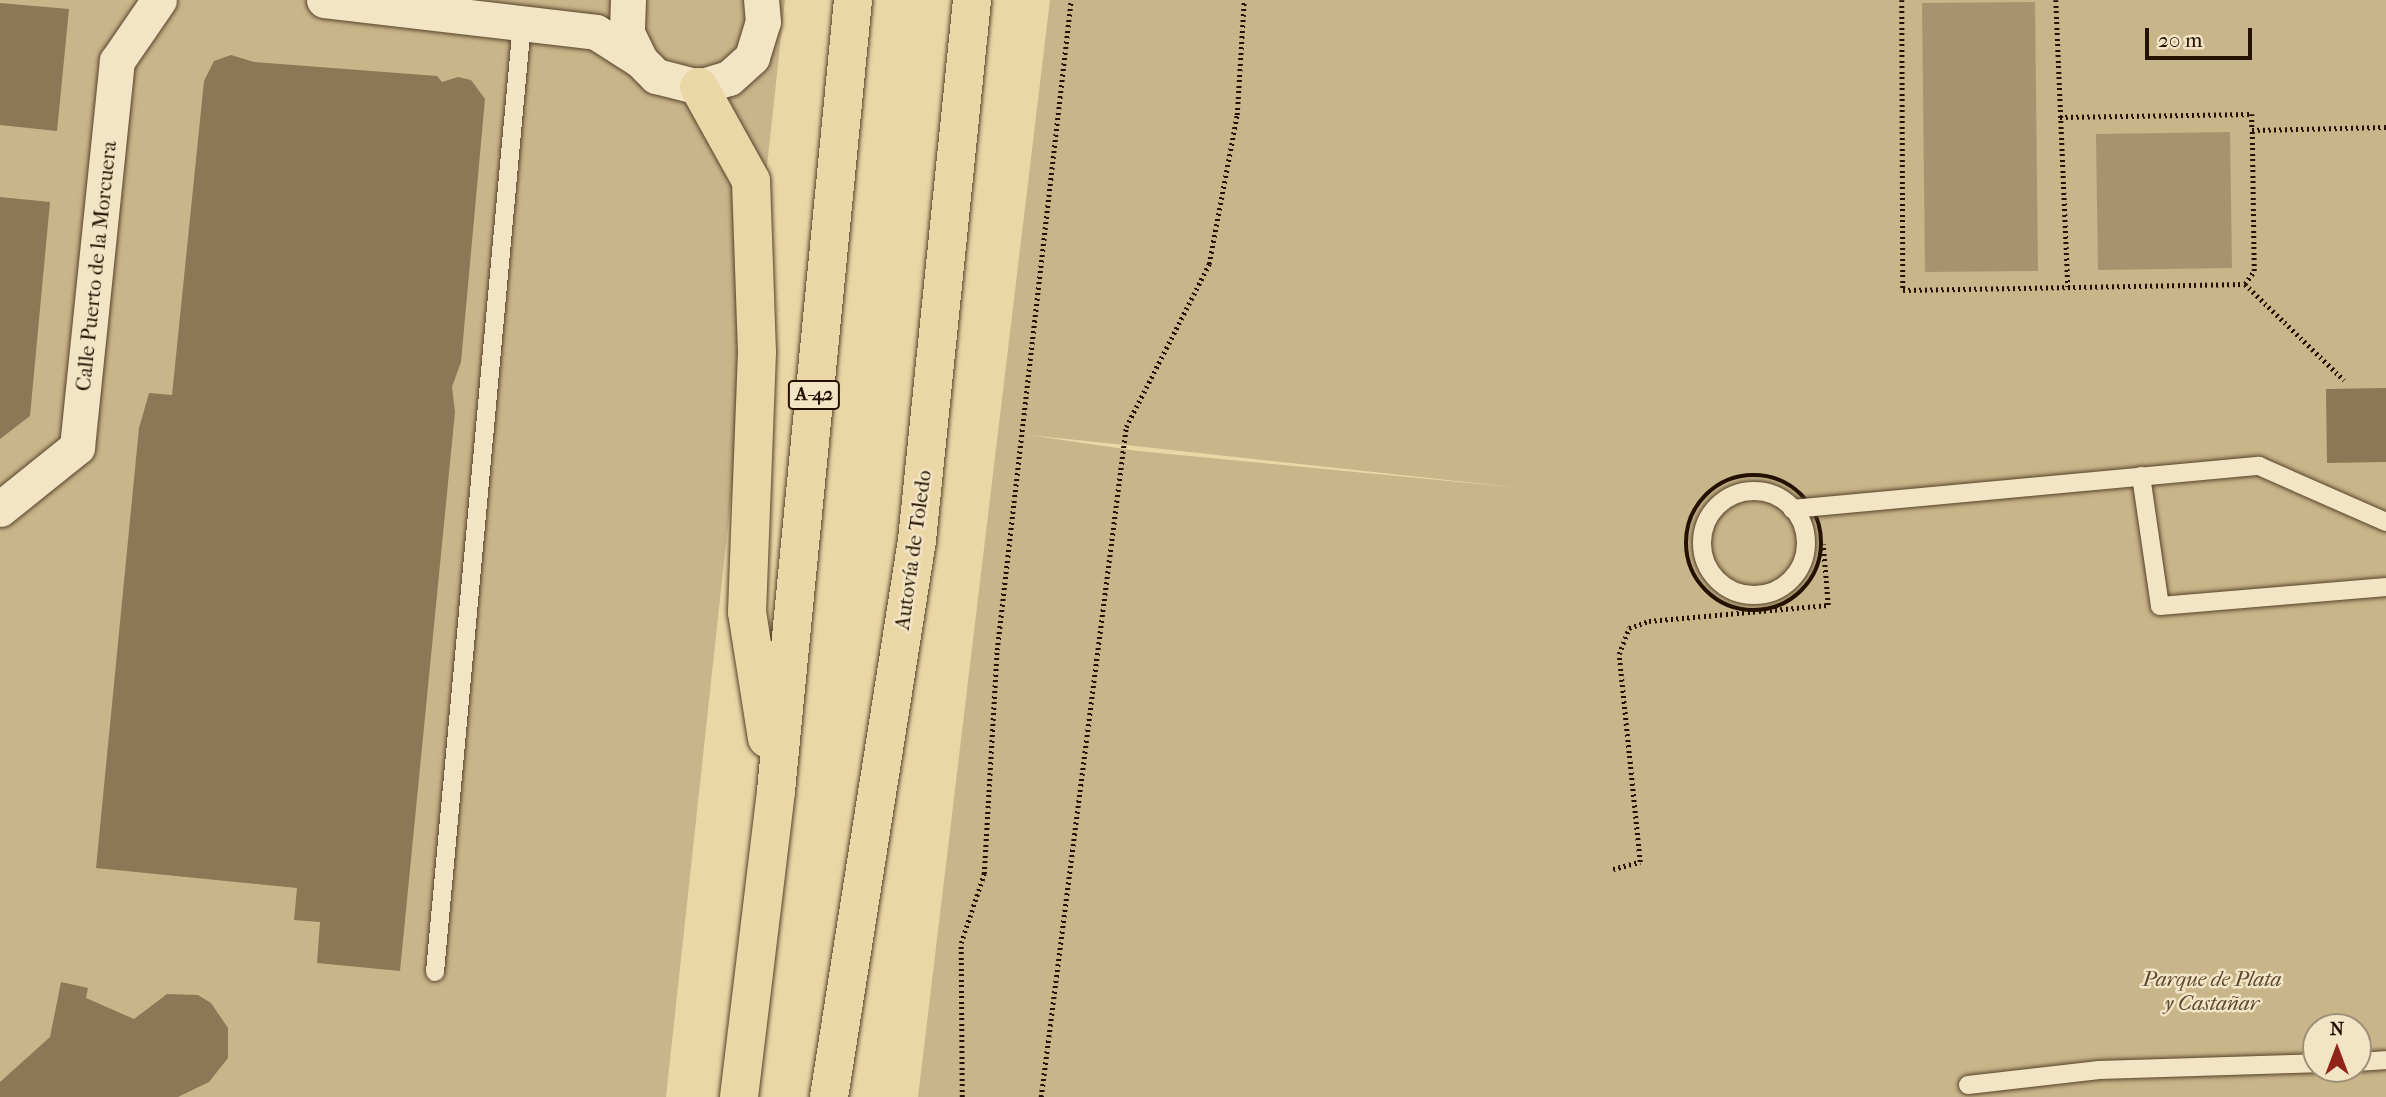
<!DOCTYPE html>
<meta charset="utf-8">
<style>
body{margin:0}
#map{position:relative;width:2386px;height:1097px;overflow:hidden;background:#ebd6a6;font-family:"IM FELL French Canon",serif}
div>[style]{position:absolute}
.green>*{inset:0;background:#c9b58a}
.water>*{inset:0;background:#a8936e}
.building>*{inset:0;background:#8c7757}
.path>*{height:4.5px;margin-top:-2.25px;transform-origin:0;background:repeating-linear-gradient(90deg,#251101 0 2px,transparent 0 5.5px)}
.path>.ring{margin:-2.25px;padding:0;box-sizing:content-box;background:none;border:4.5px solid #251101;border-radius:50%}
.roads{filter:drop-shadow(0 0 2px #56422a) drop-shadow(0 0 2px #56422a)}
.lane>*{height:18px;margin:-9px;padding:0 9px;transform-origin:9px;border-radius:9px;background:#f2e4c5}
.lane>.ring{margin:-9px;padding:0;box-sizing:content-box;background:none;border:18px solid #f2e4c5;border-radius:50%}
.street>*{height:35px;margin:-17.5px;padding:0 17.5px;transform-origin:17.5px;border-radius:17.5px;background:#f2e4c5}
.highway>*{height:38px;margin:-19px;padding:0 19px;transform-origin:19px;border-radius:19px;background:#ebd6a6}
span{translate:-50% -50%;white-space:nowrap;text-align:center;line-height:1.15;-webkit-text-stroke:5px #f2e4c5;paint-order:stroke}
.shield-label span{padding:2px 5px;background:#f2e4c5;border:2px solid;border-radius:5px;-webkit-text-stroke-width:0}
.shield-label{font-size:19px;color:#251101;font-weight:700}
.street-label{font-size:21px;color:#251101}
.park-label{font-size:21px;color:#5e4a31;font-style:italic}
.north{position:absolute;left:2302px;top:1013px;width:70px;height:70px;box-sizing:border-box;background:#f2e4c5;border:2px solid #a09077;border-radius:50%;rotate:0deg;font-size:19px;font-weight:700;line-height:28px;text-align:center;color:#251101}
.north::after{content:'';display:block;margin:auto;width:24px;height:32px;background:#8f2418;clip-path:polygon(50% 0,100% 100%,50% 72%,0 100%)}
.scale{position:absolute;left:2145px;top:28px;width:107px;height:32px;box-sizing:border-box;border:4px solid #251101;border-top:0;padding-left:9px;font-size:21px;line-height:24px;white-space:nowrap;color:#251101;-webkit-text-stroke:5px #f2e4c5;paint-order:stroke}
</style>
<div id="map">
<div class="green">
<div style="clip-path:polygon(0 0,785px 0,666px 1097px,0 1097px)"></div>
<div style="clip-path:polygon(evenodd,1050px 0,2386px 0,2386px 1097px,918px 1097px,1050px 0,1028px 435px,1135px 446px,1521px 488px,1138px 451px,1028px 435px,1050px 0,2316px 1027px,2358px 1027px,2358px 1069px,2316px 1069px,2316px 1027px)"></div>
</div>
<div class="water">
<div style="clip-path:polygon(2035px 2px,2038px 271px,1925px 272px,1922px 3px)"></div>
<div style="clip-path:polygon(2230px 132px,2232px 268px,2098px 270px,2096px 134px)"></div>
</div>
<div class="building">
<div style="clip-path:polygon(0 3px,69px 9px,57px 131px,0 125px)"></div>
<div style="clip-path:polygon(231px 55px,254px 62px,437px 76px,442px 82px,458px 77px,471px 80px,485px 99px,461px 362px,452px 387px,455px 412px,400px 971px,317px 963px,320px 922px,294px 920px,297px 888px,96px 868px,139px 428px,149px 393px,172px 395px,204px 81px,214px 61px)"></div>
<div style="clip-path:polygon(0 197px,50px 202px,30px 416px,0 439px)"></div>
<div style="clip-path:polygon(2386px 388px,2386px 462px,2327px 463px,2326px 389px)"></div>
<div style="clip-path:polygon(61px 982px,88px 988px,86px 998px,134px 1019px,167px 994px,198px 995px,211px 1003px,228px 1028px,228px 1058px,209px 1082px,178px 1097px,0 1097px,0 1082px,50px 1037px)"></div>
</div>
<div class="path">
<div style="left:1902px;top:0;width:290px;rotate:89.8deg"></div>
<div style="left:1903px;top:290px;width:342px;rotate:-1deg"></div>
<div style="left:2245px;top:284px;width:16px;rotate:-55deg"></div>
<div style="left:2254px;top:271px;width:141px;rotate:-90.8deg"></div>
<div style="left:2252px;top:130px;width:134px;rotate:-1.3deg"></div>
<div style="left:2056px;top:0;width:287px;rotate:87.6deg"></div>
<div style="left:2060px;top:117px;width:192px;rotate:-0.9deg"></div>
<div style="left:2252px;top:114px;width:16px;rotate:90deg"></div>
<div style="left:2245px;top:284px;width:138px;rotate:44.1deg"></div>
<div class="ring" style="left:1686px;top:475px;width:131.5px;height:131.5px"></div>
<div style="left:1613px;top:869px;width:28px;rotate:-15deg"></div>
<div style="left:1640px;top:862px;width:209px;rotate:-95.8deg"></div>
<div style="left:1619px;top:654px;width:28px;rotate:-69deg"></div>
<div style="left:1629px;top:628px;width:21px;rotate:-19deg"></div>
<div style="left:1649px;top:621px;width:180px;rotate:-5.1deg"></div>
<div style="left:1828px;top:605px;width:61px;rotate:-94.7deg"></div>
<div style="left:962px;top:1097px;width:154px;rotate:-90.4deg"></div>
<div style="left:961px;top:943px;width:73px;rotate:-71.6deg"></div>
<div style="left:984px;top:874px;width:224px;rotate:-86.7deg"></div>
<div style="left:997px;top:650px;width:654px;rotate:-83.51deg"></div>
<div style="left:1041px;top:1097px;width:675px;rotate:-82.77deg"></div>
<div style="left:1126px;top:427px;width:183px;rotate:-63deg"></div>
<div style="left:1209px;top:264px;width:152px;rotate:-79.4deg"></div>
<div style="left:1237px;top:115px;width:115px;rotate:-86.5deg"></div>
</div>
<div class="roads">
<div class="lane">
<div style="left:2141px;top:476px;width:131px;rotate:81.7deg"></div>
<div style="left:2160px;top:606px;width:227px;rotate:-4.8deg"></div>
<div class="ring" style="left:1702px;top:491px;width:86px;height:86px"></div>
<div style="left:1792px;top:509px;width:469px;rotate:-5.3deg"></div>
<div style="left:2259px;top:466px;width:139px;rotate:23.8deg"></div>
<div style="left:435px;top:972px;width:953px;rotate:-84.76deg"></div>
<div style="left:2358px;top:1062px;width:28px;rotate:-4deg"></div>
<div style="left:1968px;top:1085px;width:132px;rotate:-6.5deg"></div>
<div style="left:2099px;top:1070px;width:217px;rotate:-1.8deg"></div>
</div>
<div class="street">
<div style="left:324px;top:0;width:274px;rotate:6.7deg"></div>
<div style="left:596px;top:32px;width:52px;rotate:32.5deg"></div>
<div style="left:628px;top:0;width:33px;rotate:92deg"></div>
<div style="left:627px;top:33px;width:30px;rotate:64deg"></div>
<div style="left:640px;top:60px;width:23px;rotate:45deg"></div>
<div style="left:656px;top:76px;width:44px;rotate:14.3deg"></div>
<div style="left:699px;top:87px;width:31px;rotate:-17deg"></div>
<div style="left:729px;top:78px;width:31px;rotate:-42deg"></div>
<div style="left:752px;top:57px;width:37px;rotate:-73deg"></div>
<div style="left:763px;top:22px;width:22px;rotate:-95deg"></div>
<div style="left:0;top:509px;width:99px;rotate:-38.8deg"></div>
<div style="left:77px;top:447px;width:388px;rotate:-84.1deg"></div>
<div style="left:117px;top:61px;width:74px;rotate:-55.5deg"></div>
</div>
<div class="highway">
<div style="left:699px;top:87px;width:107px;rotate:61deg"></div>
<div style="left:751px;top:181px;width:171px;rotate:88deg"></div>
<div style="left:757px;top:352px;width:260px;rotate:92.2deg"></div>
<div style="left:747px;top:612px;width:128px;rotate:81deg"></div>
<div style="left:739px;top:1097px;width:308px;rotate:-83.1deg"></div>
<div style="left:776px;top:791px;width:795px;rotate:-84.44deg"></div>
<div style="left:829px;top:1097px;width:564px;rotate:-81.02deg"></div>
<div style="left:917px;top:540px;width:543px;rotate:-84.18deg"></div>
</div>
</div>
<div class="shield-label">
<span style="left:814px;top:395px">A-42</span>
</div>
<div class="street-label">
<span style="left:96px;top:266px;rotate:-84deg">Calle Puerto de la Morcuera</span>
<span style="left:913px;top:550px;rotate:-82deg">Autovía de Toledo</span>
</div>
<div class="park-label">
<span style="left:2212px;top:991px">Parque de Plata<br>y Castañar</span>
</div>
<div class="north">N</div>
<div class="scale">20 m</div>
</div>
